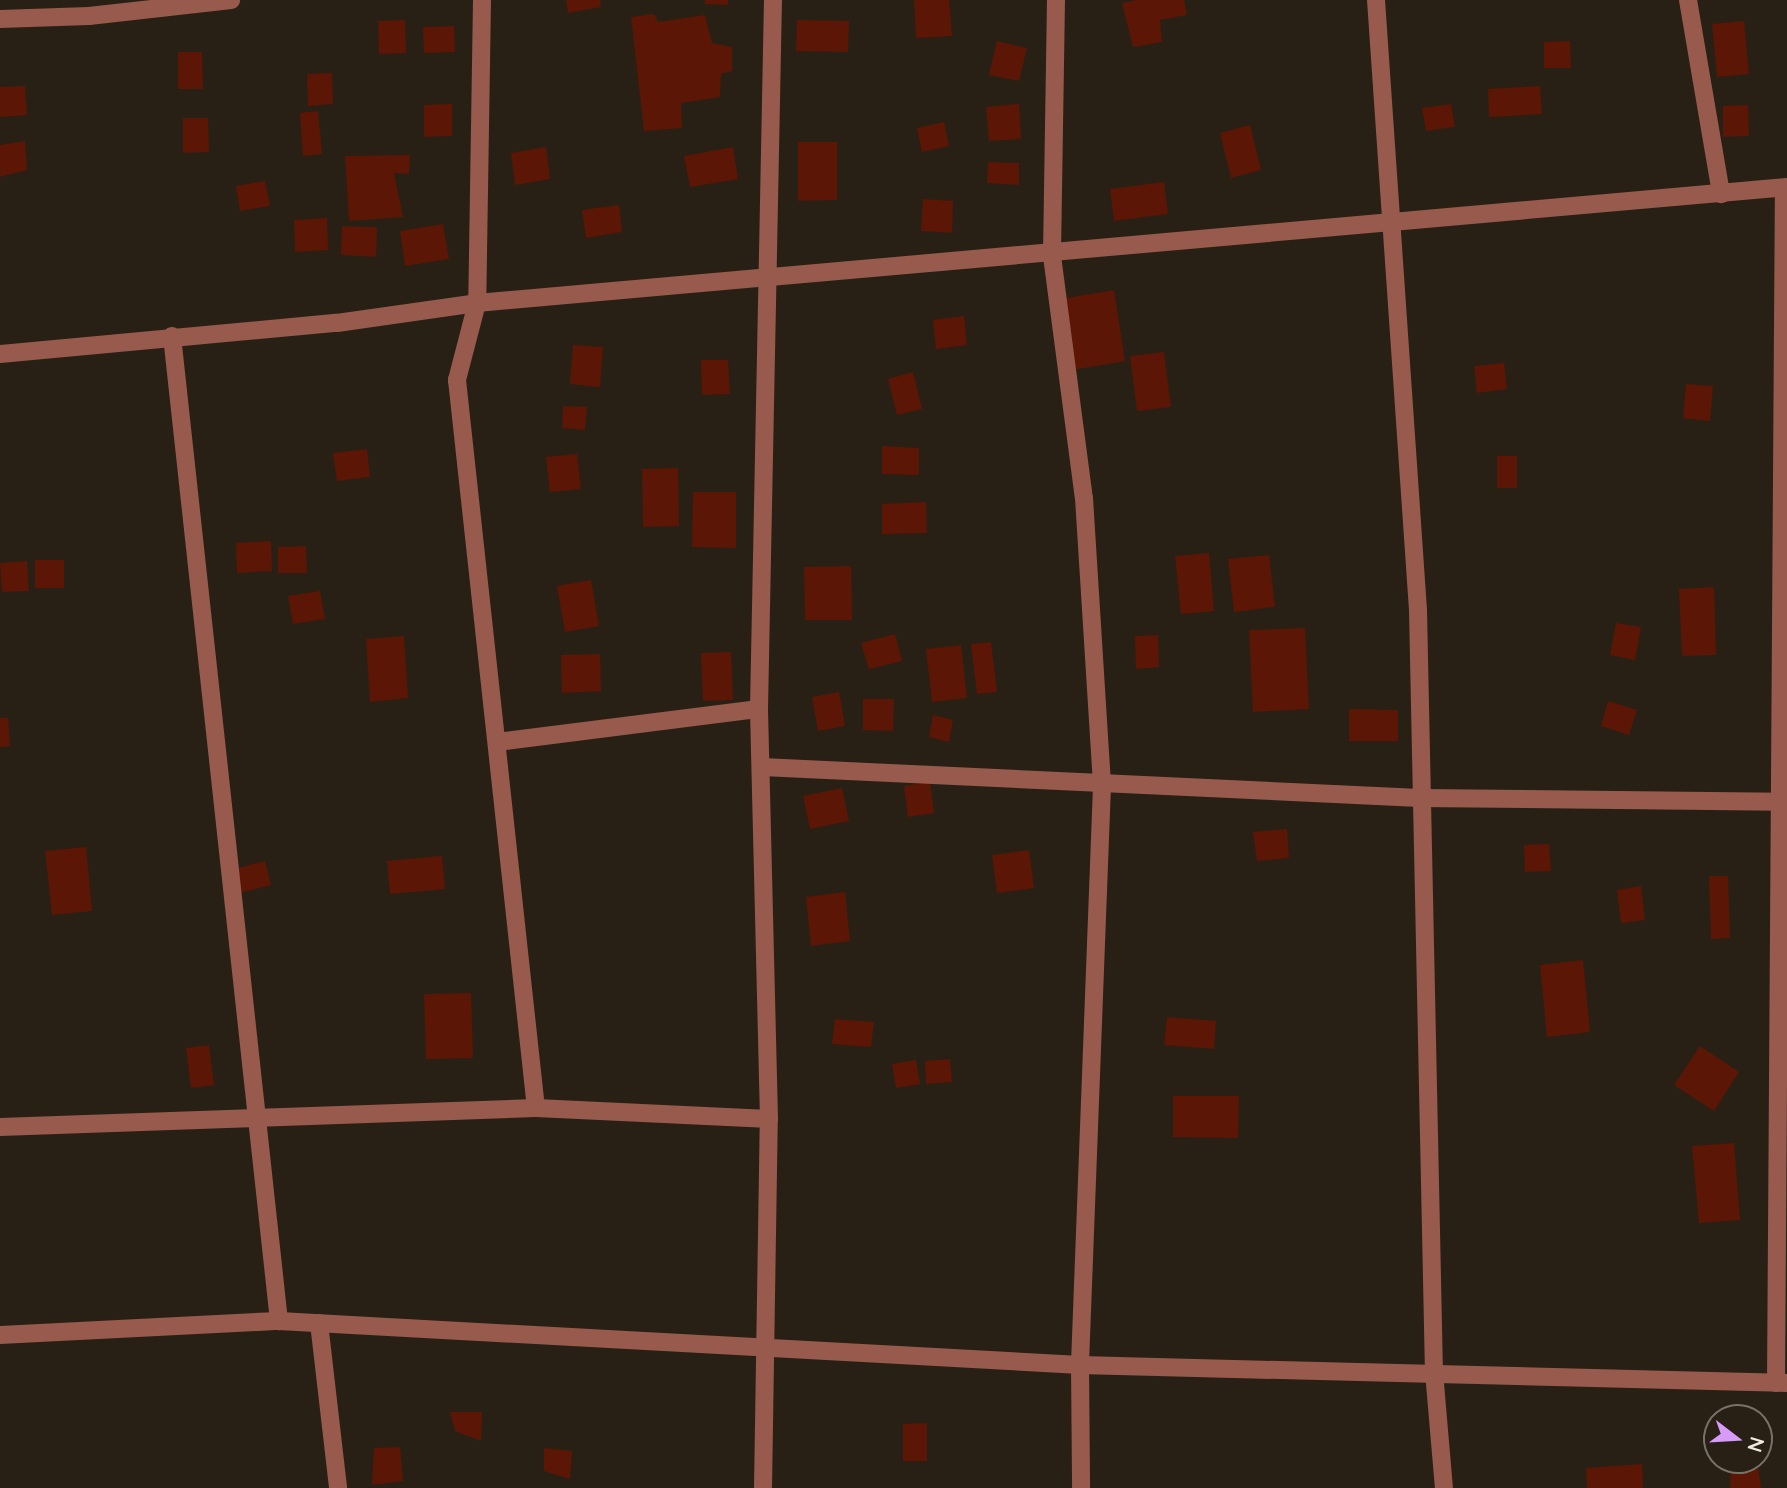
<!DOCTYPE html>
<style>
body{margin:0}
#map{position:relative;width:1787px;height:1488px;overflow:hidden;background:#282015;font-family:Lato,sans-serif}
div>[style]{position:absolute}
.building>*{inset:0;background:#5b1605}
.minor>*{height:18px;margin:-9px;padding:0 9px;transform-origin:9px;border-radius:9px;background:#985a4d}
span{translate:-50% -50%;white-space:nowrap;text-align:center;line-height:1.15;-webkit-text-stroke:5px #282015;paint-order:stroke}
.north{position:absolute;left:1703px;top:1404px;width:70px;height:70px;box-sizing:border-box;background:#282015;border:2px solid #787167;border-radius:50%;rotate:107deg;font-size:19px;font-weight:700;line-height:28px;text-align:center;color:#f0eae2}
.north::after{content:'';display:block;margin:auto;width:24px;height:32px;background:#d79bf9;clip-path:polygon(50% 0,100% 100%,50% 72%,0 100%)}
</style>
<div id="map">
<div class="building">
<div style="clip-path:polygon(566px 0,600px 0,601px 7px,568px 13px)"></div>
<div style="clip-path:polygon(705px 0,728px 0,728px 5px,705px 4px)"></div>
<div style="clip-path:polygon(914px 0,949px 0,952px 36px,916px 38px)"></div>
<div style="clip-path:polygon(1137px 0,1184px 0,1187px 15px,1160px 20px,1162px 42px,1133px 47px,1122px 3px)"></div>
<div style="clip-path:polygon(654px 14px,658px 22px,705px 15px,712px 43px,732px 47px,732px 71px,721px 74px,720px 97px,681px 103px,682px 128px,644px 131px,631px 17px)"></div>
<div style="clip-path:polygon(405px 20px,406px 53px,379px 54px,378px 21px)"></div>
<div style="clip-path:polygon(797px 20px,849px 21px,848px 52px,796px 51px)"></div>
<div style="clip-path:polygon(1744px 21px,1749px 74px,1717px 77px,1712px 24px)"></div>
<div style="clip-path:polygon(454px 26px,455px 52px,424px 53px,423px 27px)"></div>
<div style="clip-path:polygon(997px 41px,1027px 48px,1019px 81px,989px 75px)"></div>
<div style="clip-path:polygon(1570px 41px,1571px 68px,1544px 68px,1544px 42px)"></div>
<div style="clip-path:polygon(178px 52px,202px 52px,203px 89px,178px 89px)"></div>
<div style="clip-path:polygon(332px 73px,333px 104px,308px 106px,307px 74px)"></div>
<div style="clip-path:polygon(25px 86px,27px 115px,0 117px,0 87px)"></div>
<div style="clip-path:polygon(1540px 86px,1542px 114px,1489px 117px,1488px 89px)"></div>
<div style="clip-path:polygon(452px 104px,452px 136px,424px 137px,424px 105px)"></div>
<div style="clip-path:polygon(1019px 104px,1021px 139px,989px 141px,986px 107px)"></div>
<div style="clip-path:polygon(1451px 104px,1455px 127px,1426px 131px,1422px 108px)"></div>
<div style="clip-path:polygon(1748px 105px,1749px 136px,1723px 137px,1723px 106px)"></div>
<div style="clip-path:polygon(318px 111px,322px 154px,303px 156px,300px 113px)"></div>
<div style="clip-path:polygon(183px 118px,208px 118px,209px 152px,183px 153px)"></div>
<div style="clip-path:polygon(944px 122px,949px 146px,922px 152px,917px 128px)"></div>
<div style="clip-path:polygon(1250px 125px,1261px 170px,1231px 178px,1220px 133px)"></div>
<div style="clip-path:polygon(25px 141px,27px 170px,0 177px,0 145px)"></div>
<div style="clip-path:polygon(798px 142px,837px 142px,837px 200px,798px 201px)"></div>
<div style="clip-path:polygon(546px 147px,550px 179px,515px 185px,511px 153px)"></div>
<div style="clip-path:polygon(733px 147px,738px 179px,690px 187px,684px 156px)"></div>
<div style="clip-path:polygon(410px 155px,409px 174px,394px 173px,403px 217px,349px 221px,345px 156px)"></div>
<div style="clip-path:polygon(988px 162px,1019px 163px,1019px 185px,987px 183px)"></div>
<div style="clip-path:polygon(265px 181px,270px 206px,240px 211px,236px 186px)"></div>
<div style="clip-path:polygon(1164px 182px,1168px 214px,1114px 221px,1110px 189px)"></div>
<div style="clip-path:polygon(923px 199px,953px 201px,952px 233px,921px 231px)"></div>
<div style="clip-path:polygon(619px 205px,622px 232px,586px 238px,582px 210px)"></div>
<div style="clip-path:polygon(327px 218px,328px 250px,295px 252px,294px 220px)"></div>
<div style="clip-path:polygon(443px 224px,449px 259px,405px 266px,400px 231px)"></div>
<div style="clip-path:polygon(342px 226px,377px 227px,376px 257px,341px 255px)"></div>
<div style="clip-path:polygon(1114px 290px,1125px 361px,1072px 370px,1060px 299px)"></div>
<div style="clip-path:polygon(964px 316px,967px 345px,936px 349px,933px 320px)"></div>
<div style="clip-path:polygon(573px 345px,603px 347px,600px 387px,570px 384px)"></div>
<div style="clip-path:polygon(1164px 352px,1171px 407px,1137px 411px,1130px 356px)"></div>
<div style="clip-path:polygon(701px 360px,728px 360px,730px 394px,702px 395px)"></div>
<div style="clip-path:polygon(1504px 363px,1507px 389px,1477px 393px,1474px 366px)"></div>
<div style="clip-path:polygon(913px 372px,922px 409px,897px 415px,888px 379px)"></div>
<div style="clip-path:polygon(1686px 384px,1713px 386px,1710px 421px,1683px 418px)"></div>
<div style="clip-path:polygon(563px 406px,587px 407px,585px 430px,562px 428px)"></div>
<div style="clip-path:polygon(882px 446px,919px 448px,919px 475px,882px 474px)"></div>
<div style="clip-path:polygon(367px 449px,370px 477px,337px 481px,333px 453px)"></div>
<div style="clip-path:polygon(577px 454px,581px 489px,550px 492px,546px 457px)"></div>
<div style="clip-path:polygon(1497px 456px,1517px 456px,1517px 488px,1497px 488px)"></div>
<div style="clip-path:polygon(678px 468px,679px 526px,643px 527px,642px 469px)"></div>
<div style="clip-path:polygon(693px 492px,736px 492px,736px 548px,692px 547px)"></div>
<div style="clip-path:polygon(926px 502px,927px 533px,882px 534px,882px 504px)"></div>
<div style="clip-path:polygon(271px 541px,272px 571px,237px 573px,236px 543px)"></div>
<div style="clip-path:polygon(306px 546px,307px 573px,278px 573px,278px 547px)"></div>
<div style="clip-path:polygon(1209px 553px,1214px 611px,1181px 614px,1175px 556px)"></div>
<div style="clip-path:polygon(1269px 555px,1275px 607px,1234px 612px,1228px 559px)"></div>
<div style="clip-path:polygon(35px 560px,64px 560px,64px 588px,35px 588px)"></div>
<div style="clip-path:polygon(27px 561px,29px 591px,2px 592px,0 563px)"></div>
<div style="clip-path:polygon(851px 566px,852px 620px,805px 620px,804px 567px)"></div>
<div style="clip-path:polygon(591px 580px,599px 626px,565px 632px,557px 586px)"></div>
<div style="clip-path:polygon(1714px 587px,1716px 655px,1682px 656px,1679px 589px)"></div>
<div style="clip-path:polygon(320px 591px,325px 619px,293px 624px,288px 596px)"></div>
<div style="clip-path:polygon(1616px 623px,1641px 627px,1635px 660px,1610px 655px)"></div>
<div style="clip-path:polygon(1305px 628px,1309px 709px,1253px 712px,1249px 630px)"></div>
<div style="clip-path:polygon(895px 634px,902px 661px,869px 669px,861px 643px)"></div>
<div style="clip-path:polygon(1158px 635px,1159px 667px,1136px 669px,1135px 636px)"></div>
<div style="clip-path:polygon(404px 636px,408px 698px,370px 702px,366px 639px)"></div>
<div style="clip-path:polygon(991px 642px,997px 692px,977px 694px,971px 644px)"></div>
<div style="clip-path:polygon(961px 645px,967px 698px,932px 702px,926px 649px)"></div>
<div style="clip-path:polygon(731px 652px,733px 700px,703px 701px,701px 653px)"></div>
<div style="clip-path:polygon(600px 654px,601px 691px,562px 693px,561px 655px)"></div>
<div style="clip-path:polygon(839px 692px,845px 726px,818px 731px,812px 697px)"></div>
<div style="clip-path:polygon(863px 699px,894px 699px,893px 731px,863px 730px)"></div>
<div style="clip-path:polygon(1608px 701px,1637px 710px,1629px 735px,1601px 726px)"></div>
<div style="clip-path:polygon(1349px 709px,1398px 710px,1398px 741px,1349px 741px)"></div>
<div style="clip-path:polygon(933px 715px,953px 720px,949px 742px,929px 737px)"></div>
<div style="clip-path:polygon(0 718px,8px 718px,10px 746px,0 747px)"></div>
<div style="clip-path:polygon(930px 782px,934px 813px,908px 817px,904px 786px)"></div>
<div style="clip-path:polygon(842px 788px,849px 821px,810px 829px,803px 796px)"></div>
<div style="clip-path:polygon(1287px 829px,1289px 858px,1257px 861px,1253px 832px)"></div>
<div style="clip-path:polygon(1549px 844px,1551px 871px,1525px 872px,1524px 845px)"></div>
<div style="clip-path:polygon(86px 847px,92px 911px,52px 915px,45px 851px)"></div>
<div style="clip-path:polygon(1029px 850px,1034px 888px,997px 893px,992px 855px)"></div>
<div style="clip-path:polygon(442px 856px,445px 889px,390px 894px,387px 861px)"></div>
<div style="clip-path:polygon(265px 861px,271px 885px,240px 893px,234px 869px)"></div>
<div style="clip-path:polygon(1709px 876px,1728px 876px,1730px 938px,1711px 939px)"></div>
<div style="clip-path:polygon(1641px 886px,1645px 920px,1621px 923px,1617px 890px)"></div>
<div style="clip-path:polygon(845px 892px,850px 941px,811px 946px,806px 897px)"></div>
<div style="clip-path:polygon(1583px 960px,1590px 1032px,1547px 1037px,1540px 965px)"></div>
<div style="clip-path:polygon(471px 993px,473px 1058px,426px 1059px,424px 994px)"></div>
<div style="clip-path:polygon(1167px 1017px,1216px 1021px,1214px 1049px,1164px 1045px)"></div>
<div style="clip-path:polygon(835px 1019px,874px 1022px,871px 1047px,832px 1044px)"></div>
<div style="clip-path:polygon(209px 1045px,214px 1085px,191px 1088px,186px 1048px)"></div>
<div style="clip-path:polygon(1700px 1046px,1739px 1072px,1714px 1111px,1674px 1085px)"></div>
<div style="clip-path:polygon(950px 1059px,952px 1082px,926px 1084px,925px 1061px)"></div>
<div style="clip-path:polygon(916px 1060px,920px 1084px,896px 1088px,892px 1064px)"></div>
<div style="clip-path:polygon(1173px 1096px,1239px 1096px,1238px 1138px,1173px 1137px)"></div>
<div style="clip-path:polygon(1734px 1143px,1740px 1220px,1699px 1223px,1692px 1146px)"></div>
<div style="clip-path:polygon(1745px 1405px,1747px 1418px,1723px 1418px,1723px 1410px)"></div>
<div style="clip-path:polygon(450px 1412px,482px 1412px,481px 1441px,455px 1431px)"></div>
<div style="clip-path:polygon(927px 1423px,927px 1461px,903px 1461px,903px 1424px)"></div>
<div style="clip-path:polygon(400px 1447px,403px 1481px,372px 1485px,374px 1448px)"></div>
<div style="clip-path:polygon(544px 1448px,572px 1451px,570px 1479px,544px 1471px)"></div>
<div style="clip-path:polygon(1642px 1464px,1643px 1488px,1587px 1488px,1586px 1468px)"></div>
<div style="clip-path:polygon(1731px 1467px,1758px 1467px,1761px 1488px,1730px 1488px)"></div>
</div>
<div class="minor">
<div style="left:482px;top:0;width:303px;rotate:90.9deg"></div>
<div style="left:477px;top:303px;width:80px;rotate:104.6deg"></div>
<div style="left:457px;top:380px;width:732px;rotate:83.81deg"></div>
<div style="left:1056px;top:0;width:256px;rotate:90.9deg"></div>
<div style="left:1052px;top:256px;width:244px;rotate:82.5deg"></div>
<div style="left:1084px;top:498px;width:289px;rotate:86.4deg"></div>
<div style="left:1102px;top:786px;width:579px;rotate:92.18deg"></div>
<div style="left:1080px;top:1365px;width:123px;rotate:89.5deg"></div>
<div style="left:1376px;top:0;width:611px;rotate:86.06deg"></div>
<div style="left:1418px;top:610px;width:762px;rotate:88.8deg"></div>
<div style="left:1434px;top:1372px;width:116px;rotate:85.1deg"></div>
<div style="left:1688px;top:0;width:197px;rotate:80.3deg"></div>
<div style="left:0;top:19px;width:89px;rotate:-1.9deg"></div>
<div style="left:89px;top:16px;width:143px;rotate:-6.4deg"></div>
<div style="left:172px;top:336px;width:991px;rotate:83.8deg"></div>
<div style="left:0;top:354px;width:338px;rotate:-5.3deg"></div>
<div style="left:337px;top:323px;width:141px;rotate:-8.1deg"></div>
<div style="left:477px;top:303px;width:1315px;rotate:-5.06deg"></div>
<div style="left:497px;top:742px;width:264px;rotate:-7.2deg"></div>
<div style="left:762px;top:767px;width:658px;rotate:2.7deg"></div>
<div style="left:1419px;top:798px;width:368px;rotate:0.6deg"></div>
<div style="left:0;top:1127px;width:536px;rotate:-2.03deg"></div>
<div style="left:536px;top:1108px;width:233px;rotate:2.7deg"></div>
<div style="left:319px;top:1323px;width:166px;rotate:83.4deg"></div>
<div style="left:0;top:1335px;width:279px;rotate:-2.9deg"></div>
<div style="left:279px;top:1321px;width:802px;rotate:3.14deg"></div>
<div style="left:1080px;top:1365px;width:707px;rotate:1.46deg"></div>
<div style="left:1776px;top:1383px;width:1195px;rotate:-89.62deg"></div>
<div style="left:763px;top:1488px;width:369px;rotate:-89.1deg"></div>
<div style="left:769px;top:1119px;width:410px;rotate:-91.4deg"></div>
<div style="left:759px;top:709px;width:709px;rotate:-88.87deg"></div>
</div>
<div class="north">N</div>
</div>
